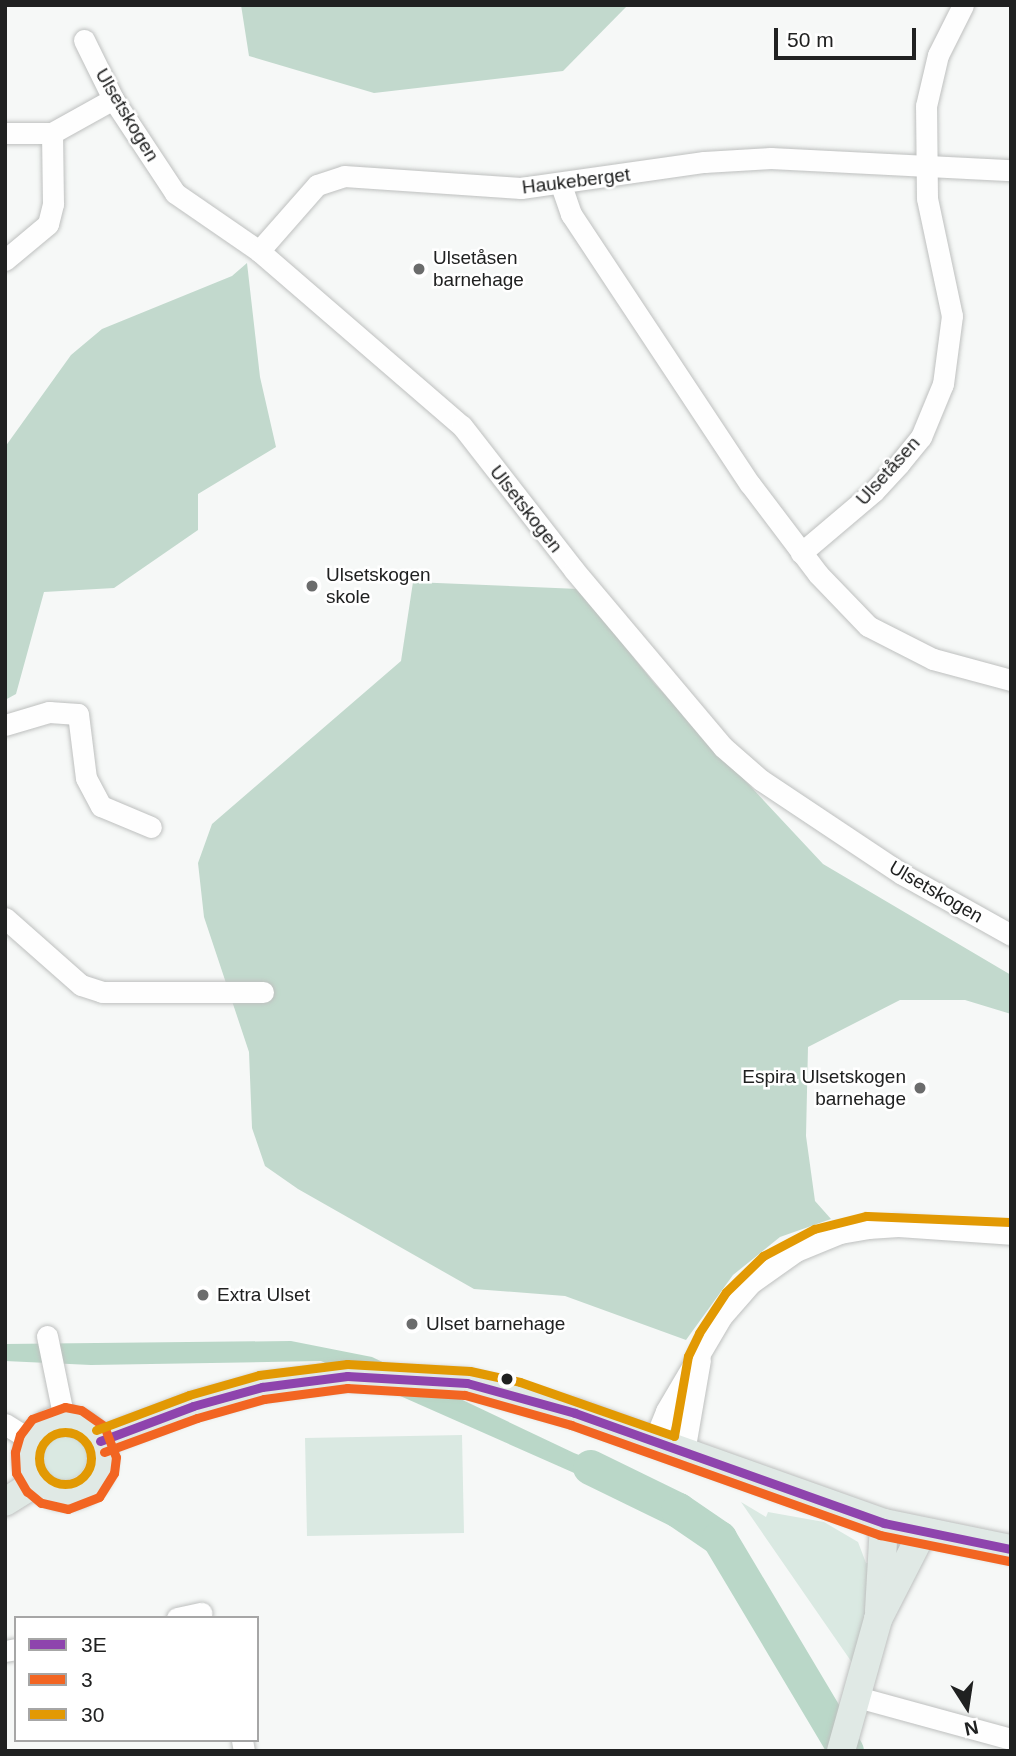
<!DOCTYPE html>
<meta charset="utf-8">
<style>
body{margin:0}
#map{position:relative;width:1016px;height:1756px;overflow:hidden;background:#f6f8f7;font-family:Arial,sans-serif}
div>[style]{position:absolute}
.green>*{inset:0;background:#dae9e2}
.round{border-radius:50%}
.forest>*{inset:0;background:#c2d9cd}
.water>*{inset:0;background:#bad7c8}
.river>*{height:35px;margin:-17.5px;padding:0 17.5px;transform-origin:17.5px;border-radius:17.5px;background:#bad7c8}
.roads{filter:drop-shadow(0 0 2px #bec0bf) drop-shadow(0 0 2px #bec0bf)}
.minor>*{height:21px;margin:-10.5px;padding:0 10.5px;transform-origin:10.5px;border-radius:10.5px;background:#fefefe}
.major>*{height:28px;margin:-14px;padding:0 14px;transform-origin:14px;border-radius:14px;background:#e0e9e5}
.major>.ring{margin:-14px;padding:0;box-sizing:content-box;background:none;border:28px solid #e0e9e5;border-radius:50%}
.bus-1>*{height:9px;margin:-4.5px;padding:0 4.5px;transform-origin:4.5px;border-radius:4.5px;background:#8e44ad}
.bus-2>*{height:9px;margin:-4.5px;padding:0 4.5px;transform-origin:4.5px;border-radius:4.5px;background:#f26522}
.bus-3>*{height:9px;margin:-4.5px;padding:0 4.5px;transform-origin:4.5px;border-radius:4.5px;background:#e29903}
.bus-3>.ring{margin:-4.5px;padding:0;box-sizing:content-box;background:none;border:9px solid #e29903;border-radius:50%}
.dots>*{width:19px;height:19px;translate:-50% -50%;box-sizing:border-box;border:4px solid #fff;border-radius:50%}
span{translate:-50% -50%;white-space:nowrap;text-align:center;line-height:1.15;-webkit-text-stroke:5px #fff;paint-order:stroke}
.street-label{font-size:19px;color:#202121}
.poi-label{font-size:19px;color:#202121}
.left{translate:0 -50%;text-align:left}
.right{translate:-100% -50%;text-align:right}
.frame{position:absolute;inset:0;border:7px solid #202121;pointer-events:none}
.legend{position:absolute;left:14px;top:1616px;width:245px;height:126px;box-sizing:border-box;background:#fff;border:2px solid #a6a6a6;margin:0;padding:9px 12px;list-style:none;font-size:21px;color:#202121}
.legend li{display:flex;align-items:center;gap:14px;height:35px}
.legend b{width:35px;border:2px solid #a6a6a6}
.north{position:absolute;left:932px;top:1672px;width:70px;height:70px;-webkit-text-stroke:5px #fff;paint-order:stroke;rotate:168deg;font-size:19px;font-weight:700;line-height:28px;text-align:center;color:#202121}
.north::after{content:'';display:block;margin:auto;width:24px;height:32px;background:#202121;clip-path:polygon(50% 0,100% 100%,50% 72%,0 100%)}
.scale{position:absolute;left:774px;top:28px;width:142px;height:32px;box-sizing:border-box;border:4px solid #202121;border-top:0;padding-left:9px;font-size:21px;line-height:24px;white-space:nowrap;color:#202121;-webkit-text-stroke:5px #fff;paint-order:stroke}
</style>
<div id="map">
<div class="green">
<div class="round" style="left:41px;top:1434px;width:46px;height:46px"></div>
<div style="clip-path:polygon(462px 1435px,464px 1533px,307px 1536px,305px 1438px)"></div>
<div style="clip-path:polygon(741px 1502px,766px 1517px,768px 1512px,824px 1522px,858px 1542px,866px 1563px,872px 1563px,873px 1586px,853px 1664px)"></div>
</div>
<div class="forest">
<div style="clip-path:polygon(241px 5px,628px 5px,563px 71px,374px 93px,249px 56px)"></div>
<div style="clip-path:polygon(247px 263px,260px 377px,276px 447px,198px 494px,198px 530px,114px 588px,44px 592px,16px 694px,5px 700px,5px 447px,71px 355px,102px 329px,232px 276px)"></div>
<div style="clip-path:polygon(413px 582px,579px 589px,654px 683px,823px 864px,1011px 975px,1011px 1014px,965px 1000px,900px 1000px,808px 1047px,806px 1136px,815px 1201px,831px 1219px,780px 1237px,733px 1275px,686px 1340px,565px 1296px,474px 1289px,298px 1189px,265px 1166px,252px 1128px,249px 1052px,204px 917px,198px 863px,212px 824px,401px 661px)"></div>
</div>
<div class="water">
<div style="clip-path:polygon(291px 1341px,372px 1357px,574px 1453px,643px 1480px,624px 1495px,321px 1361px,91px 1365px,5px 1361px,5px 1344px)"></div>
</div>
<div class="river">
<div style="left:590px;top:1467px;width:98px;rotate:26deg"></div>
<div style="left:678px;top:1510px;width:50px;rotate:34.3deg"></div>
<div style="left:719px;top:1538px;width:248px;rotate:59.2deg"></div>
</div>
<div class="roads">
<div class="minor">
<div style="left:84px;top:40px;width:66px;rotate:63.8deg"></div>
<div style="left:113px;top:99px;width:113px;rotate:56.6deg"></div>
<div style="left:175px;top:193px;width:102px;rotate:34.6deg"></div>
<div style="left:259px;top:251px;width:268px;rotate:40.8deg"></div>
<div style="left:462px;top:426px;width:182px;rotate:52.1deg"></div>
<div style="left:574px;top:570px;width:231px;rotate:49.9deg"></div>
<div style="left:723px;top:747px;width:50px;rotate:41deg"></div>
<div style="left:761px;top:780px;width:169px;rotate:33.7deg"></div>
<div style="left:902px;top:874px;width:125px;rotate:29.2deg"></div>
<div style="left:5px;top:133px;width:47px"></div>
<div style="left:52px;top:133px;width:70px;rotate:-29.1deg"></div>
<div style="left:561px;top:185px;width:31px;rotate:71deg"></div>
<div style="left:571px;top:214px;width:324px;rotate:56.5deg"></div>
<div style="left:750px;top:484px;width:113px;rotate:52.9deg"></div>
<div style="left:818px;top:574px;width:72px;rotate:46.1deg"></div>
<div style="left:868px;top:626px;width:73px;rotate:26.9deg"></div>
<div style="left:933px;top:659px;width:81px;rotate:15.1deg"></div>
<div style="left:259px;top:251px;width:88px;rotate:-48.7deg"></div>
<div style="left:317px;top:185px;width:28px;rotate:-18deg"></div>
<div style="left:344px;top:176px;width:177px;rotate:3.9deg"></div>
<div style="left:521px;top:188px;width:185px;rotate:-8.1deg"></div>
<div style="left:704px;top:162px;width:67px;rotate:-3.4deg"></div>
<div style="left:771px;top:158px;width:240px;rotate:2.9deg"></div>
<div style="left:5px;top:260px;width:56px;rotate:-39.9deg"></div>
<div style="left:48px;top:224px;width:21px;rotate:-76deg"></div>
<div style="left:53px;top:204px;width:71px;rotate:-90.8deg"></div>
<div style="left:801px;top:553px;width:96px;rotate:-40.3deg"></div>
<div style="left:874px;top:491px;width:37px;rotate:-47deg"></div>
<div style="left:899px;top:464px;width:35px;rotate:-51deg"></div>
<div style="left:921px;top:437px;width:57px;rotate:-67.5deg"></div>
<div style="left:943px;top:384px;width:69px;rotate:-82.5deg"></div>
<div style="left:952px;top:316px;width:121px;rotate:-102deg"></div>
<div style="left:927px;top:198px;width:92px;rotate:-90.6deg"></div>
<div style="left:926px;top:106px;width:52px;rotate:-76.8deg"></div>
<div style="left:938px;top:55px;width:56px;rotate:-63.4deg"></div>
<div style="left:5px;top:725px;width:46px;rotate:-16.5deg"></div>
<div style="left:49px;top:712px;width:29px;rotate:4deg"></div>
<div style="left:78px;top:714px;width:64px;rotate:82.9deg"></div>
<div style="left:86px;top:778px;width:32px;rotate:62deg"></div>
<div style="left:101px;top:806px;width:54px;rotate:22.8deg"></div>
<div style="left:5px;top:918px;width:101px;rotate:41.4deg"></div>
<div style="left:81px;top:985px;width:22px;rotate:18deg"></div>
<div style="left:102px;top:992px;width:161px"></div>
<div style="left:47px;top:1336px;width:85px;rotate:78.4deg"></div>
<div style="left:5px;top:1424px;width:31px;rotate:32deg"></div>
<div style="left:654px;top:1441px;width:32px;rotate:-68deg"></div>
<div style="left:666px;top:1411px;width:110px;rotate:-59.5deg"></div>
<div style="left:722px;top:1316px;width:44px;rotate:-48.7deg"></div>
<div style="left:751px;top:1283px;width:55px;rotate:-35.4deg"></div>
<div style="left:796px;top:1251px;width:48px;rotate:-22.2deg"></div>
<div style="left:840px;top:1233px;width:28px;rotate:-10deg"></div>
<div style="left:868px;top:1228px;width:30px;rotate:-4deg"></div>
<div style="left:898px;top:1226px;width:113px;rotate:4deg"></div>
<div style="left:684px;top:1452px;width:94px;rotate:-80.2deg"></div>
<div style="left:177px;top:1618px;width:25px;rotate:-12deg"></div>
<div style="left:5px;top:1651px;width:11px;rotate:-10deg"></div>
<div style="left:857px;top:1697px;width:160px;rotate:15.3deg"></div>
<div style="left:242px;top:1740px;width:11px;rotate:80deg"></div>
</div>
<div class="major">
<div class="ring" style="left:27px;top:1420px;width:48px;height:48px"></div>
<div style="left:100px;top:1441px;width:99px;rotate:-20.6deg"></div>
<div style="left:193px;top:1406px;width:72px;rotate:-15.4deg"></div>
<div style="left:262px;top:1387px;width:86px;rotate:-7.4deg"></div>
<div style="left:347px;top:1376px;width:120px;rotate:3.3deg"></div>
<div style="left:467px;top:1383px;width:112px;rotate:15.5deg"></div>
<div style="left:575px;top:1413px;width:328px;rotate:19.6deg"></div>
<div style="left:884px;top:1523px;width:130px;rotate:11.6deg"></div>
<div style="left:5px;top:1502px;width:36px;rotate:-32deg"></div>
<div style="left:879px;top:1611px;width:88px;rotate:-86.7deg"></div>
<div style="left:841px;top:1751px;width:137px;rotate:-74.3deg"></div>
<div style="left:878px;top:1619px;width:97px;rotate:-62.9deg"></div>
</div>
</div>
<div class="bus-1">
<div style="left:100px;top:1441px;width:99px;rotate:-20.6deg"></div>
<div style="left:193px;top:1406px;width:72px;rotate:-15.4deg"></div>
<div style="left:262px;top:1387px;width:86px;rotate:-7.4deg"></div>
<div style="left:347px;top:1376px;width:120px;rotate:3.3deg"></div>
<div style="left:467px;top:1383px;width:112px;rotate:15.5deg"></div>
<div style="left:575px;top:1413px;width:328px;rotate:19.6deg"></div>
<div style="left:884px;top:1523px;width:130px;rotate:11.6deg"></div>
</div>
<div class="bus-2">
<div style="left:104px;top:1452px;width:99px;rotate:-20.1deg"></div>
<div style="left:197px;top:1418px;width:70px;rotate:-15.8deg"></div>
<div style="left:264px;top:1399px;width:84px;rotate:-7.5deg"></div>
<div style="left:347px;top:1388px;width:118px;rotate:3.4deg"></div>
<div style="left:465px;top:1395px;width:110px;rotate:15.8deg"></div>
<div style="left:571px;top:1425px;width:328px;rotate:19.6deg"></div>
<div style="left:880px;top:1535px;width:132px;rotate:11.4deg"></div>
<div style="left:27px;top:1492px;width:22px;rotate:-120deg"></div>
<div style="left:16px;top:1473px;width:21px;rotate:-93deg"></div>
<div style="left:15px;top:1452px;width:18px;rotate:-74deg"></div>
<div style="left:20px;top:1435px;width:20px;rotate:-53deg"></div>
<div style="left:32px;top:1419px;width:35px;rotate:-20deg"></div>
<div style="left:65px;top:1407px;width:16px;rotate:11deg"></div>
<div style="left:81px;top:1410px;width:28px;rotate:35deg"></div>
<div style="left:104px;top:1426px;width:33px;rotate:69deg"></div>
<div style="left:116px;top:1457px;width:16px;rotate:97deg"></div>
<div style="left:114px;top:1473px;width:28px;rotate:122deg"></div>
<div style="left:99px;top:1497px;width:33px;rotate:159deg"></div>
<div style="left:68px;top:1509px;width:28px;rotate:-167deg"></div>
<div style="left:41px;top:1503px;width:17px;rotate:-140deg"></div>
</div>
<div class="bus-3">
<div style="left:96px;top:1430px;width:99px;rotate:-20.6deg"></div>
<div style="left:189px;top:1395px;width:73px;rotate:-15.9deg"></div>
<div style="left:259px;top:1375px;width:89px;rotate:-7.1deg"></div>
<div style="left:347px;top:1364px;width:123px;rotate:3.3deg"></div>
<div style="left:470px;top:1371px;width:51px;rotate:12.4deg"></div>
<div style="left:520px;top:1382px;width:163px;rotate:19.3deg"></div>
<div style="left:674px;top:1436px;width:81px;rotate:-80.1deg"></div>
<div style="left:688px;top:1356px;width:25px;rotate:-64deg"></div>
<div style="left:699px;top:1333px;width:49px;rotate:-56.6deg"></div>
<div style="left:726px;top:1292px;width:52px;rotate:-44.2deg"></div>
<div style="left:763px;top:1256px;width:58px;rotate:-27.9deg"></div>
<div style="left:814px;top:1229px;width:54px;rotate:-14deg"></div>
<div style="left:866px;top:1216px;width:145px;rotate:2.4deg"></div>
<div class="ring" style="left:39px;top:1432px;width:43px;height:43px"></div>
</div>
<div class="dots">
<div style="left:419px;top:269px;background:#6b6c6c"></div>
<div style="left:312px;top:586px;background:#6b6c6c"></div>
<div style="left:920px;top:1088px;background:#6b6c6c"></div>
<div style="left:203px;top:1295px;background:#6b6c6c"></div>
<div style="left:412px;top:1324px;background:#6b6c6c"></div>
<div style="left:507px;top:1379px;background:#202121"></div>
</div>
<div class="street-label">
<span style="left:127px;top:115px;rotate:59deg">Ulsetskogen</span>
<span style="left:576px;top:181px;rotate:-7deg">Haukeberget</span>
<span style="left:888px;top:471px;rotate:-48deg">Ulsetåsen</span>
<span style="left:526px;top:509px;rotate:52deg">Ulsetskogen</span>
<span style="left:936px;top:892px;rotate:30deg">Ulsetskogen</span>
</div>
<div class="poi-label">
<span class="left" style="left:433px;top:269px">Ulsetåsen<br>barnehage</span>
<span class="left" style="left:326px;top:586px">Ulsetskogen<br>skole</span>
<span class="right" style="left:906px;top:1088px">Espira Ulsetskogen<br>barnehage</span>
<span class="left" style="left:217px;top:1295px">Extra Ulset</span>
<span class="left" style="left:426px;top:1324px">Ulset barnehage</span>
</div>
<div class="frame"></div>
<ul class="legend">
<li><b style="height:9px;background:#8e44ad"></b>3E</li>
<li><b style="height:9px;background:#f26522"></b>3</li>
<li><b style="height:9px;background:#e29903"></b>30</li>
</ul>
<div class="north">N</div>
<div class="scale">50 m</div>
</div>
